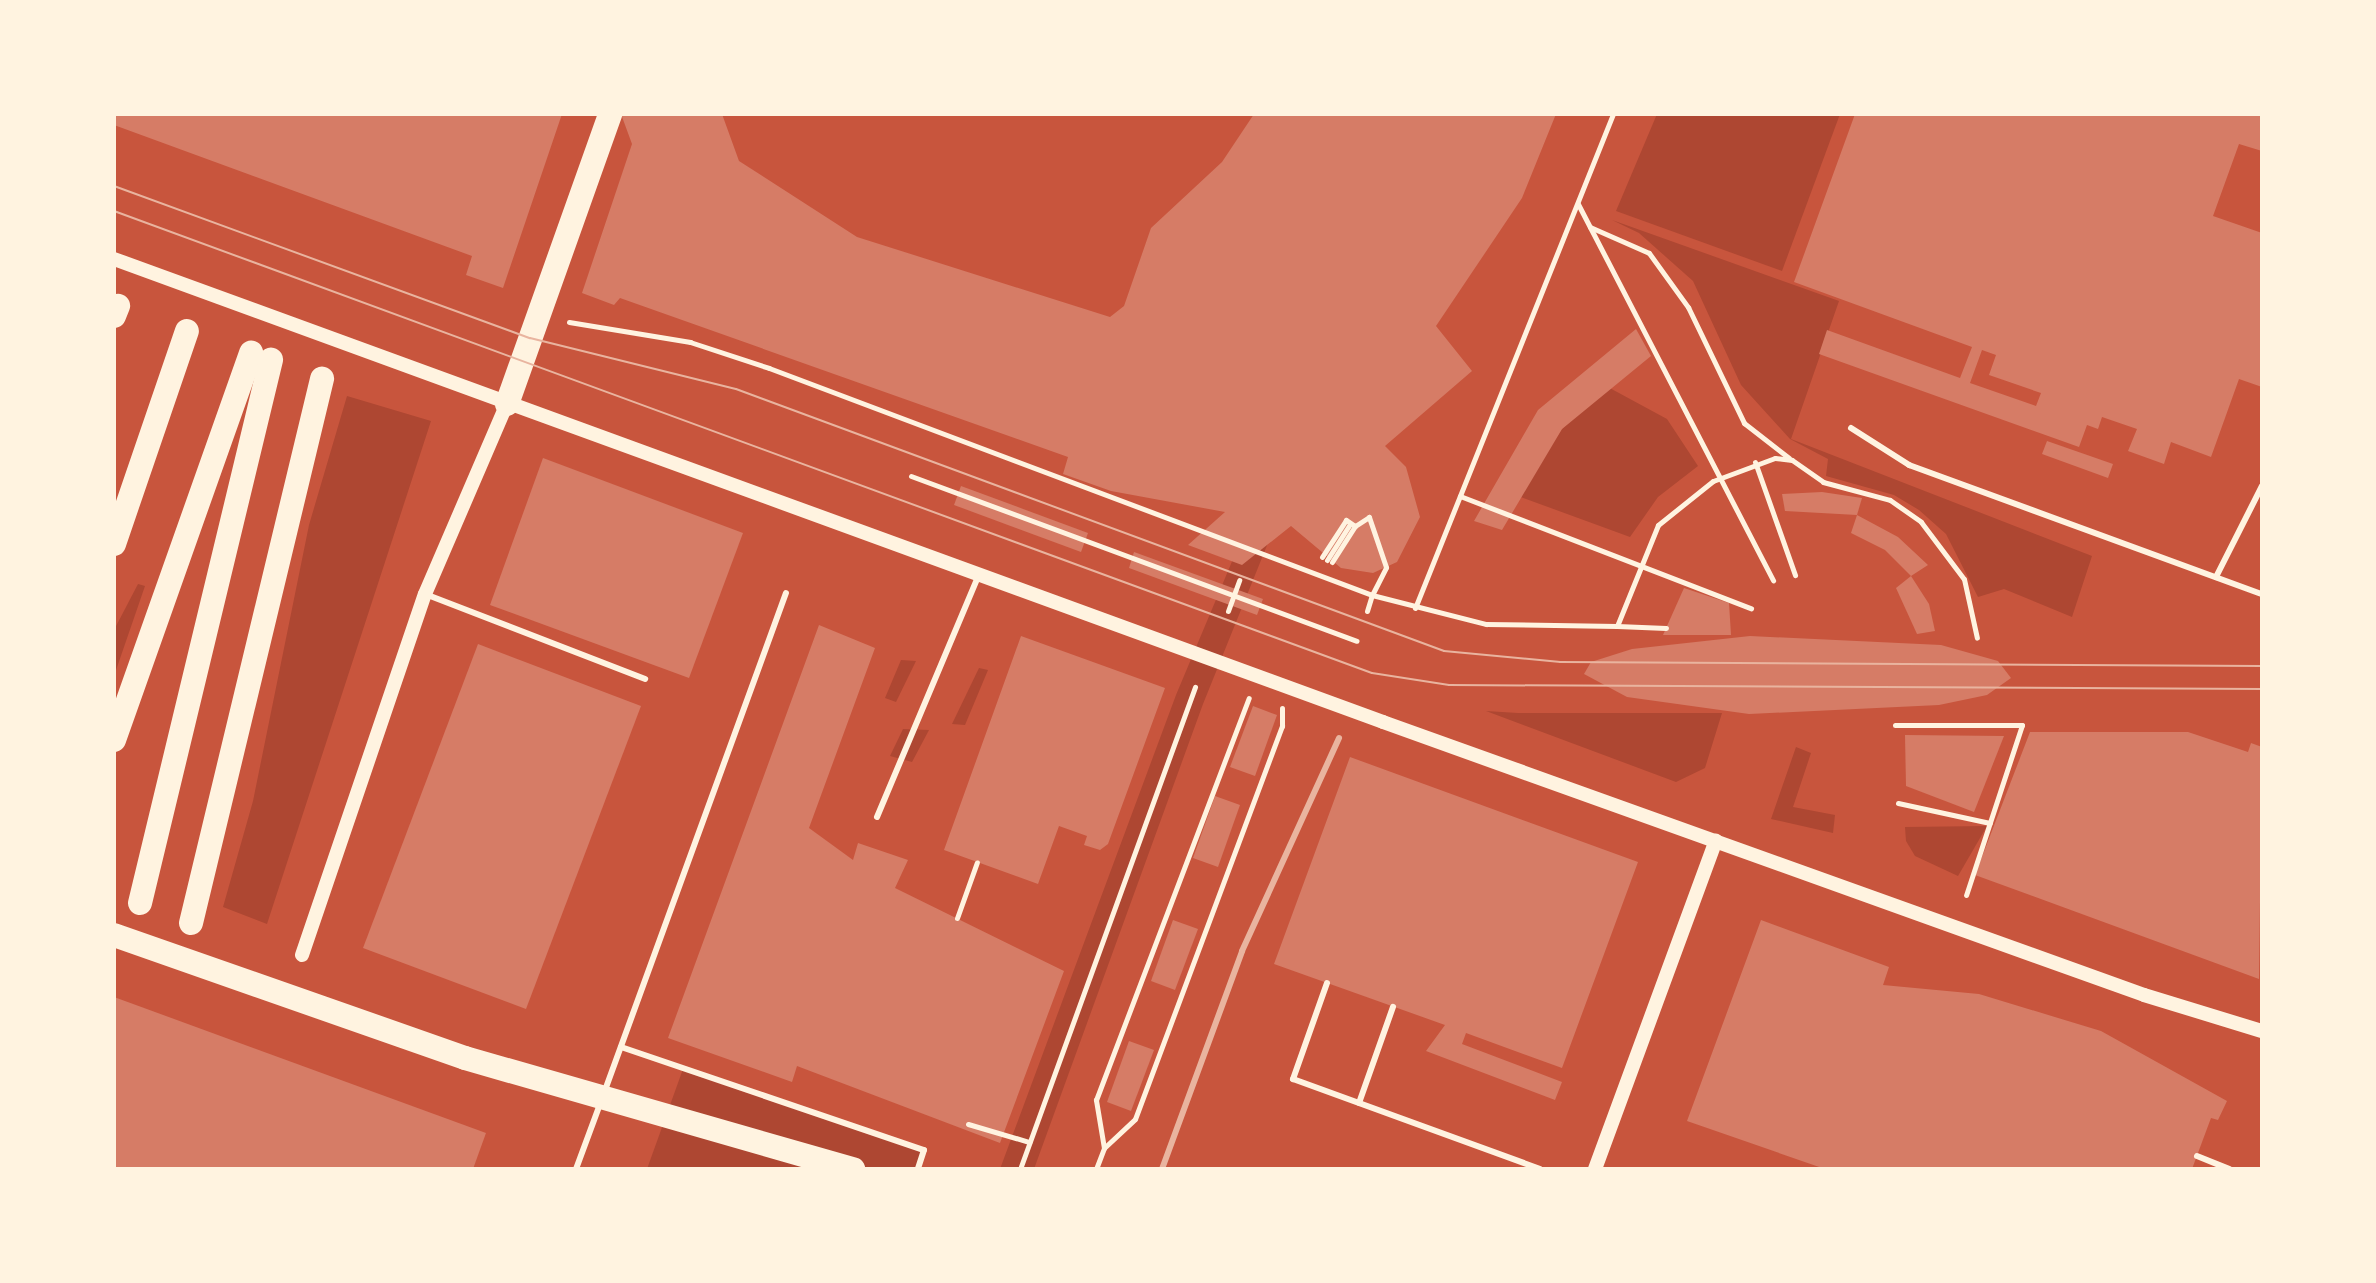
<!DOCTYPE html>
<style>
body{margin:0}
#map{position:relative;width:2376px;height:1283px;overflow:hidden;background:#c8553d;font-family:Mulish,sans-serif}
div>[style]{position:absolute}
.green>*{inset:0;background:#ae4732}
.building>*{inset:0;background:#d67c66}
.path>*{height:5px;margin:-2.5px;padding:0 2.5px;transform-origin:2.5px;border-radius:2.5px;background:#fff3e0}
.service>*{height:6px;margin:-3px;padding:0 3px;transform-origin:3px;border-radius:3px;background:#fff3e0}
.tertiary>*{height:14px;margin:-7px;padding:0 7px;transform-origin:7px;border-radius:7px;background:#fff3e0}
.motorway>*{height:24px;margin:-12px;padding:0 12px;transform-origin:12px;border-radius:12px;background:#fff3e0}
.tram>*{height:2px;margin:-1px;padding:0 1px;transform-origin:1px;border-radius:1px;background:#e9b49f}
.rail>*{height:6px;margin:-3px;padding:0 3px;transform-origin:3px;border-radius:3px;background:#e9b49f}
span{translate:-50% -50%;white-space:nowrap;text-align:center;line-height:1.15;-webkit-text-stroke:8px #fff3e0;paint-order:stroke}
.frame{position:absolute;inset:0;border:116px solid #fff3e0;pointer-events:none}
</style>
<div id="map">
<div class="green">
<div style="clip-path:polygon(1657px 114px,1840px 114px,1782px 271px,1616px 211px)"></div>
<div style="clip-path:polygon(1612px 220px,1839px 301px,1791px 439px,2092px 556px,2072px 617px,2004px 589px,1978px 597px,1946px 534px,1919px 510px,1894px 495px,1826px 476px,1828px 459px,1790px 439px,1741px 385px,1693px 281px,1639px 233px)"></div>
<div style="clip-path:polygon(1606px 386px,1667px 419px,1698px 466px,1658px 497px,1630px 537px,1518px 496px,1562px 429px)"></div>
<div style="clip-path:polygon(347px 396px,431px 421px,267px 924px,223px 907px,253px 801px,309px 525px)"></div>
<div style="clip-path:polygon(1288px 428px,1312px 434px,1203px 704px,1034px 1169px,1000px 1169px,1176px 695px)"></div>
<div style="clip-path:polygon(138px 584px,145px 586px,114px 676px,114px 630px)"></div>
<div style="clip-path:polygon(901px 660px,916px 661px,896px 702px,885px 698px)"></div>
<div style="clip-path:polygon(979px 668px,988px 670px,965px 725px,952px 724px)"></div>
<div style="clip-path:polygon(1486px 711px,1518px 713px,1722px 713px,1705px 768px,1676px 782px)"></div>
<div style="clip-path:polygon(903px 729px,929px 730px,912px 762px,890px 756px)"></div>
<div style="clip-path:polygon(1796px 747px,1811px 753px,1793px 807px,1835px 815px,1833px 833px,1771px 819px)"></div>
<div style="clip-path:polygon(1987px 826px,1958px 876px,1915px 856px,1906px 841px,1905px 827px)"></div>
<div style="clip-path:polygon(683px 1069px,924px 1150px,918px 1169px,647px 1169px)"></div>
</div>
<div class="building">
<div style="clip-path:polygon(114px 114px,562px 114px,503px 288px,466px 275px,472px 256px,114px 125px)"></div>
<div style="clip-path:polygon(621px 114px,722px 114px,739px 161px,857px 237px,1110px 317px,1124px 306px,1151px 228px,1222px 162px,1254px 114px,1556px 114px,1522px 198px,1436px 326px,1472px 371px,1385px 446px,1406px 467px,1420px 517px,1397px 562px,1373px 573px,1341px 568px,1291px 526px,1242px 565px,1188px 545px,1225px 512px,1111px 491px,1063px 474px,1068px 457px,620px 298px,614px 305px,582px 293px,632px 144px)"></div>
<div style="clip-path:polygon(evenodd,1855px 114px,2262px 116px,2262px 151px,2239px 144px,2213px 216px,2262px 233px,2262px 387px,2239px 379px,2211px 457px,2171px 442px,2164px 464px,2128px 451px,2137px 429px,2102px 417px,2098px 429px,2087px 425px,2079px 447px,1819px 354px,1827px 330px,1960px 378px,1972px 347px,1794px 282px,1855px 114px,1982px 350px,1996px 355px,1989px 375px,2041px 393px,2036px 406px,1970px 383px,1982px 350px)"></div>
<div style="clip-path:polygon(1636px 329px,1651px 356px,1562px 429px,1502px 530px,1474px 521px,1538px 410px)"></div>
<div style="clip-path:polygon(2047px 441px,2113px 464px,2108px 478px,2042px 454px)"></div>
<div style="clip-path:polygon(543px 458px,743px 533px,689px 678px,490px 605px)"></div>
<div style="clip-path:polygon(961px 486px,1088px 533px,1081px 552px,954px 505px)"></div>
<div style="clip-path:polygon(1822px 492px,1862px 498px,1857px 515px,1785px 511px,1782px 494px)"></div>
<div style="clip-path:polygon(1857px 515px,1898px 537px,1928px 565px,1911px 576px,1885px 550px,1851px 533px)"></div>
<div style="clip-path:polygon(1134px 552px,1263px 599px,1257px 615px,1129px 568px)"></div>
<div style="clip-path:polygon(1911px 576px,1929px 604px,1935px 631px,1917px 634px,1896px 588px)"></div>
<div style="clip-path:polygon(1684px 588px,1729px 603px,1731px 635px,1663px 635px)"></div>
<div style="clip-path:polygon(819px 625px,875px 648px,809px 828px,853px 860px,858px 843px,908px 860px,895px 888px,1064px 971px,1000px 1143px,797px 1066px,792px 1082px,668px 1038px)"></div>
<div style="clip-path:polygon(1021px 636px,1165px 688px,1108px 844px,1100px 850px,1084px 845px,1087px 836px,1059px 826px,1038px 884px,944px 850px)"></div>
<div style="clip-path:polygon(1750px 636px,1941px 645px,1998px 661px,2011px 678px,1987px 695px,1939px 705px,1749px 714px,1627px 697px,1584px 674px,1591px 662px,1632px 649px)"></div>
<div style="clip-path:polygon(478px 644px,641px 706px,526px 1009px,363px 948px)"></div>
<div style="clip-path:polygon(1253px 706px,1277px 715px,1255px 776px,1230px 767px)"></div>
<div style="clip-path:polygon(2030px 732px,2188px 732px,2248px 752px,2251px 743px,2262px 747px,2259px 979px,1975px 875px)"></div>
<div style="clip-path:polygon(1905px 735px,2004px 736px,1974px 812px,1906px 786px)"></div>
<div style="clip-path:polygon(1350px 757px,1638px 862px,1562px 1068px,1466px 1033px,1462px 1044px,1562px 1082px,1555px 1100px,1426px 1051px,1445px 1025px,1274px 964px)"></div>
<div style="clip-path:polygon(1215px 796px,1240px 805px,1218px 867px,1193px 858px)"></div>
<div style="clip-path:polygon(1173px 920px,1198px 929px,1175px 990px,1151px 981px)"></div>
<div style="clip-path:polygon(1761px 920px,1889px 967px,1883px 985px,1979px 994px,2101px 1031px,2227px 1101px,2218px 1120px,2211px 1118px,2192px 1169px,1825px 1169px,1687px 1121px)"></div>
<div style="clip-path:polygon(114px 997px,486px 1133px,473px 1169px,114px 1169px)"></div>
<div style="clip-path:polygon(1129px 1041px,1154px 1050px,1131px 1111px,1107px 1102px)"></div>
</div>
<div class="path">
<div style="left:1578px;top:204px;width:424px;rotate:62.6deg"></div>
<div style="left:1590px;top:227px;width:64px;rotate:23.8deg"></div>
<div style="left:1649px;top:253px;width:67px;rotate:54.2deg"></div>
<div style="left:1688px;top:307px;width:129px;rotate:64.2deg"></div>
<div style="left:1744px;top:423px;width:57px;rotate:37.9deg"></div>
<div style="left:569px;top:322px;width:123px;rotate:9.4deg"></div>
<div style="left:690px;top:342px;width:83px;rotate:18.2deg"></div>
<div style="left:769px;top:368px;width:644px;rotate:20.63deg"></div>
<div style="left:1372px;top:595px;width:31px;rotate:-63deg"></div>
<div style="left:1386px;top:567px;width:53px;rotate:-108.8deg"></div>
<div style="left:1369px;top:517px;width:17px;rotate:147deg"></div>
<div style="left:1355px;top:526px;width:11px;rotate:-146deg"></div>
<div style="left:1346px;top:520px;width:44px;rotate:123deg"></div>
<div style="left:1755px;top:462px;width:120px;rotate:70.5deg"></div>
<div style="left:911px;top:476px;width:475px;rotate:20.3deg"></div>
<div style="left:1460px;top:496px;width:312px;rotate:21.1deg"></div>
<div style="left:1327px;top:560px;width:43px;rotate:-57.4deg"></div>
<div style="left:1332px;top:562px;width:43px;rotate:-57.4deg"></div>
<div style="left:1415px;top:608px;width:532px;rotate:-68.16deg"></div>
<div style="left:1228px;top:611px;width:33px;rotate:-70deg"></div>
<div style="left:1367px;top:611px;width:17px;rotate:-73deg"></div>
<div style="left:1372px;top:595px;width:118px;rotate:14.3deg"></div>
<div style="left:1486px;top:624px;width:131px;rotate:0.9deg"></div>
<div style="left:1617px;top:626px;width:109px;rotate:-67.9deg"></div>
<div style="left:1658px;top:525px;width:70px;rotate:-38.7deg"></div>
<div style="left:1713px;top:481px;width:66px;rotate:-20.4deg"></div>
<div style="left:1775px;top:458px;width:17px;rotate:7deg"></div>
<div style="left:1792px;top:460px;width:38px;rotate:35deg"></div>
<div style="left:1823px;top:482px;width:69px;rotate:15deg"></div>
<div style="left:1890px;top:500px;width:38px;rotate:35deg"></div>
<div style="left:1921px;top:522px;width:71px;rotate:53deg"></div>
<div style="left:1964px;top:579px;width:60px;rotate:77.6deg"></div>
<div style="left:1617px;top:626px;width:49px;rotate:2.3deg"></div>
<div style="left:1895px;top:725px;width:127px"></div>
<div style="left:2022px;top:725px;width:179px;rotate:108.2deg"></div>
<div style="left:1898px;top:803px;width:94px;rotate:12.3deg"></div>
<div style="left:957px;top:918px;width:59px;rotate:-70.3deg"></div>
<div style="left:968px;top:1124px;width:64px;rotate:16.4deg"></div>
<div style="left:1104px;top:1148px;width:49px;rotate:-99.5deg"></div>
<div style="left:1096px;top:1100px;width:430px;rotate:-69.2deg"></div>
<div style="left:1020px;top:1169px;width:513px;rotate:-70.05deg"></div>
<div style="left:1096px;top:1169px;width:22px;rotate:-69deg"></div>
<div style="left:1104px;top:1148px;width:42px;rotate:-43.1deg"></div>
<div style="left:1135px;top:1119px;width:420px;rotate:-69.5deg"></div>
<div style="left:1282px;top:726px;width:18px;rotate:-90deg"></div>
</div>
<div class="service">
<div style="left:1851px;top:428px;width:69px;rotate:32.5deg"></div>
<div style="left:1909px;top:465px;width:376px;rotate:20.1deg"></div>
<div style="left:2216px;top:577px;width:102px;rotate:-63.2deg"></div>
<div style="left:425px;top:594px;width:236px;rotate:21.1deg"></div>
<div style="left:877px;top:817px;width:260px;rotate:-67.2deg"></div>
<div style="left:1327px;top:983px;width:102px;rotate:109.5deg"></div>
<div style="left:1293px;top:1079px;width:263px;rotate:20deg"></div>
<div style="left:621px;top:1047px;width:320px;rotate:18.8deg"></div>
<div style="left:924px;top:1150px;width:20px;rotate:108deg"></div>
<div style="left:604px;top:1093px;width:532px;rotate:-70deg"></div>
<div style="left:1359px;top:1103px;width:102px;rotate:-70.5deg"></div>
<div style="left:2197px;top:1156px;width:35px;rotate:22deg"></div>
<div style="left:576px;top:1169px;width:69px;rotate:-69.7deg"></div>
</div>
<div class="tertiary">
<div style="left:114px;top:259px;width:1351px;rotate:20.04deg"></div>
<div style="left:1383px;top:722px;width:808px;rotate:19.73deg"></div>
<div style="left:2144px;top:995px;width:123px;rotate:17deg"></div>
<div style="left:302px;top:955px;width:381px;rotate:-71.2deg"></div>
<div style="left:425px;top:594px;width:207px;rotate:-66.7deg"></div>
<div style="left:1595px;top:1169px;width:350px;rotate:-69.8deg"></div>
</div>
<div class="motorway">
<div style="left:114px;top:316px;width:11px;rotate:-68deg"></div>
<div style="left:507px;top:404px;width:308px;rotate:-70.4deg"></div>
<div style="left:114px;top:544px;width:225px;rotate:-71.1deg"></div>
<div style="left:114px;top:740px;width:411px;rotate:-70.5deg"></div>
<div style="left:140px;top:903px;width:559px;rotate:-76.44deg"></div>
<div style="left:191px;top:923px;width:560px;rotate:-76.46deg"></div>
<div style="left:114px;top:935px;width:372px;rotate:19.3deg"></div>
<div style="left:465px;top:1058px;width:404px;rotate:16deg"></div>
</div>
<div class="tram">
<div style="left:114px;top:186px;width:443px;rotate:20.1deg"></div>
<div style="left:530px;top:338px;width:212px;rotate:13.9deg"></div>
<div style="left:736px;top:389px;width:755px;rotate:20.31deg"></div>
<div style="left:1444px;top:651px;width:117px;rotate:5.4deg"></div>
<div style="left:1560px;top:662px;width:702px;rotate:0.33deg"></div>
<div style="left:114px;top:211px;width:1340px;rotate:20.17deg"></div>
<div style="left:1372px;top:673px;width:78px;rotate:8.9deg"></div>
<div style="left:1449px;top:685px;width:813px;rotate:0.28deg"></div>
</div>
<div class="rail">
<div style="left:1162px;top:1169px;width:232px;rotate:-69.8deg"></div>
<div style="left:1242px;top:951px;width:234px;rotate:-65.5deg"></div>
</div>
<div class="frame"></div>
</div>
